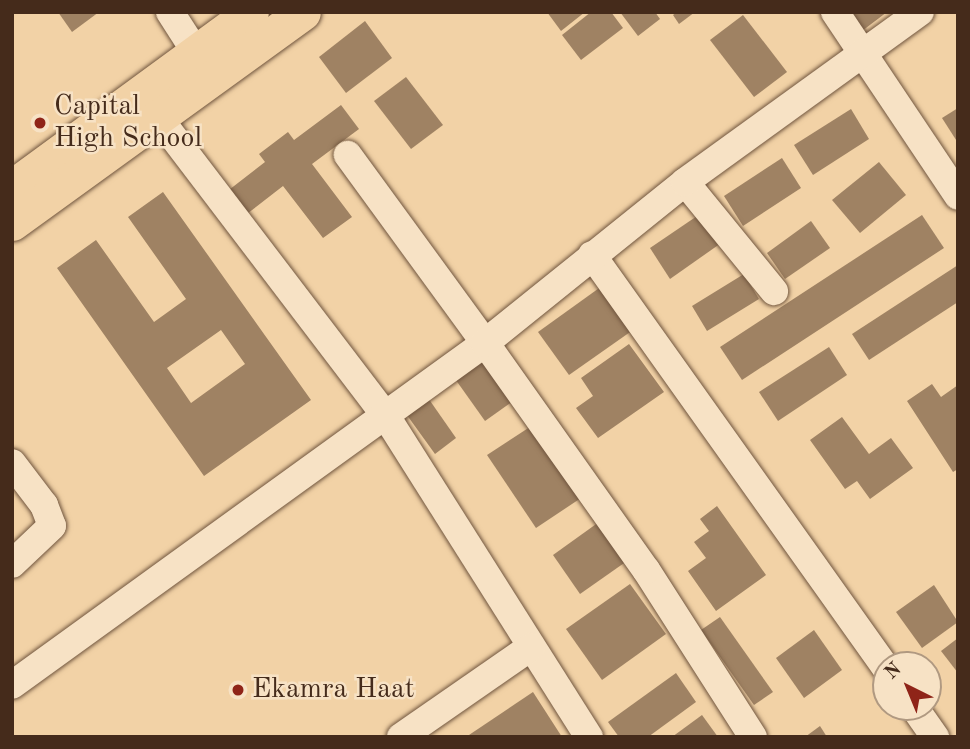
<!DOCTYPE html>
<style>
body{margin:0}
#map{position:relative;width:970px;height:749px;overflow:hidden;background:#f2d2a6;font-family:"Old Standard TT",serif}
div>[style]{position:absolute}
.building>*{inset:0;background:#9f8263}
.roads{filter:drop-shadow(0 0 2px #70553e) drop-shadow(0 0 2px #70553e)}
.minor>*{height:28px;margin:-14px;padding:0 14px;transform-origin:14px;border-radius:14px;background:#f7e2c5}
.major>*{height:35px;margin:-17.5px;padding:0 17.5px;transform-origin:17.5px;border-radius:17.5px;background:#f2d2a6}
.dots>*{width:19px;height:19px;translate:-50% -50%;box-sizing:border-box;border:4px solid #f7e2c5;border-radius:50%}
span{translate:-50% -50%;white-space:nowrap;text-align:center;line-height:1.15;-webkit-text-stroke:5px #f7e2c5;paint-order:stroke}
.poi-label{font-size:28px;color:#452b1b}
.left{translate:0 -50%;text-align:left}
.frame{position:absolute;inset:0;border:14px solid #452b1b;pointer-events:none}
.north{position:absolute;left:872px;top:651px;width:70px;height:70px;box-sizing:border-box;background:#f7e2c5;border:2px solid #b09981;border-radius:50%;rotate:317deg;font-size:19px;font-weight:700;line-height:28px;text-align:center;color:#452b1b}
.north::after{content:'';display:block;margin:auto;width:24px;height:32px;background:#8f2418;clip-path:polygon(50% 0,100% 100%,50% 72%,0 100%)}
</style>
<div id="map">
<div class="building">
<div style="clip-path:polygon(58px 12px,99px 12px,72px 32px)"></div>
<div style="clip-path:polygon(547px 12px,585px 12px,561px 31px)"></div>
<div style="clip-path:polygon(591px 12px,611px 12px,623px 28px,581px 60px,562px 35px)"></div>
<div style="clip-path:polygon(620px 12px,655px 12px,660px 19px,638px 36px)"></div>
<div style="clip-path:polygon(677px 12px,695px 12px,679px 24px,673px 15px)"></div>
<div style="clip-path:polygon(849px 12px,887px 12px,862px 31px)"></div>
<div style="clip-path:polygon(743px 15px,787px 72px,754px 97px,710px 40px)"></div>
<div style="clip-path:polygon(365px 21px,392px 58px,346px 93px,319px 57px)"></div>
<div style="clip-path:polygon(406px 77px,443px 125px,411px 149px,374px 101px)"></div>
<div style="clip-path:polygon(341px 105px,359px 129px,312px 164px,352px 217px,323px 238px,283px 186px,243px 217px,225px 193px,265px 162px,259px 154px,288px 132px,294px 140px)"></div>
<div style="clip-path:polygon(958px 108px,958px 143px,942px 118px)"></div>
<div style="clip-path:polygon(851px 109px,869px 139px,813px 175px,794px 145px)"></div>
<div style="clip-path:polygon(782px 158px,801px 188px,743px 226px,724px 196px)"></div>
<div style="clip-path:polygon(879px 162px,906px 195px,860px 233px,832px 200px)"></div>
<div style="clip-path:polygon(evenodd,163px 192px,311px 400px,204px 476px,57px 268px,96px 240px,154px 322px,186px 299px,128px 217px,163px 192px,221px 330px,245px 364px,191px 403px,167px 368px,221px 330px)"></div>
<div style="clip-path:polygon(703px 212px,724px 241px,670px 279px,650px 248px)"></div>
<div style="clip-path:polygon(922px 215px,944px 248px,742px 380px,720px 347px)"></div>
<div style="clip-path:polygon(811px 221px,830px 248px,785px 279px,767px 253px)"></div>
<div style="clip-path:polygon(958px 265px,958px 302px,869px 360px,852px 334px)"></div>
<div style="clip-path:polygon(744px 274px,759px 299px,707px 331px,692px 306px)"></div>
<div style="clip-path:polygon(602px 286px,633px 330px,569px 375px,538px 332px)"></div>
<div style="clip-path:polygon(629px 344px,664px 392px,598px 438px,576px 408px,593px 396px,581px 378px)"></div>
<div style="clip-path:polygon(829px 347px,847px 375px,778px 421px,759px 392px)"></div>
<div style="clip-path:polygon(484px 354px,516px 399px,485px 421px,453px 376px)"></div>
<div style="clip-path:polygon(932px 384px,941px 397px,958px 385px,958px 469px,953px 472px,907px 401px)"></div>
<div style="clip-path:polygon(426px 395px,456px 438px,435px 454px,404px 411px)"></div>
<div style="clip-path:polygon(842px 417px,869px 454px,891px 438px,913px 468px,870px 499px,857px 481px,845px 489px,810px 440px)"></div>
<div style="clip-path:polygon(536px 423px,584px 496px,536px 528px,487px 455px)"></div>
<div style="clip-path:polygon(717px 506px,766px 575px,716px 611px,688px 571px,706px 558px,694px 542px,709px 531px,700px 519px)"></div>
<div style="clip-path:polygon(599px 522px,627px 561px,580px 594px,553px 555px)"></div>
<div style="clip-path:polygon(630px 584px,666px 634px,602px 680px,566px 629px)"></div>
<div style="clip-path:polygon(934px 585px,958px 622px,922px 648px,896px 612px)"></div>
<div style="clip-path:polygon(720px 617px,773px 692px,754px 705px,701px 630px)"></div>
<div style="clip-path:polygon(814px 630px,842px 670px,804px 698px,776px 658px)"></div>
<div style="clip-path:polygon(958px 638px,958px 673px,941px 651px)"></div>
<div style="clip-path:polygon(676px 673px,696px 702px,648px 737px,619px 737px,608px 722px)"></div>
<div style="clip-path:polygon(533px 692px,562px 737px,466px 737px)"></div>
<div style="clip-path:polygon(702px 715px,718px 737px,672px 737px)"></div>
<div style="clip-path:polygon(820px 726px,827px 737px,805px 737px)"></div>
</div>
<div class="roads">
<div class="minor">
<div style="left:170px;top:12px;width:50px;rotate:57.3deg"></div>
<div style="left:835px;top:12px;width:221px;rotate:56.2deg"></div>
<div style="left:158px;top:117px;width:376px;rotate:52.7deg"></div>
<div style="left:386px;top:416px;width:380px;rotate:57.7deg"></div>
<div style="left:685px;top:182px;width:141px;rotate:50.8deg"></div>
<div style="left:592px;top:255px;width:507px;rotate:54.55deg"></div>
<div style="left:12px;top:463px;width:53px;rotate:52.7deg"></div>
<div style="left:44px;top:505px;width:22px;rotate:69deg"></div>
<div style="left:52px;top:526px;width:55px;rotate:136.5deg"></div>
<div style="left:12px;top:685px;width:584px;rotate:-35.87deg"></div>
<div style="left:485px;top:343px;width:233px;rotate:-126.1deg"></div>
<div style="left:914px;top:707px;width:37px;rotate:55deg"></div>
<div style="left:401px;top:737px;width:158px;rotate:-34.7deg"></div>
<div style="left:753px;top:737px;width:198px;rotate:-122.6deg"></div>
<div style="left:646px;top:570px;width:278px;rotate:-125.3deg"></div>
<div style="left:485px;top:343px;width:257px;rotate:-38.8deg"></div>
<div style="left:685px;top:182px;width:290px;rotate:-35.9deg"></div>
</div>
<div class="major">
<div style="left:12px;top:187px;width:296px;rotate:-36.2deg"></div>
<div style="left:12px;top:223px;width:359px;rotate:-35.9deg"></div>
</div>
</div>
<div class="dots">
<div style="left:40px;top:123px;background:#8f2418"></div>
<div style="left:238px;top:690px;background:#8f2418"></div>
</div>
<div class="poi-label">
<span class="left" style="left:54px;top:123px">Capital<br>High School</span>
<span class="left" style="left:252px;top:690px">Ekamra Haat</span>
</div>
<div class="frame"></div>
<div class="north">N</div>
</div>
